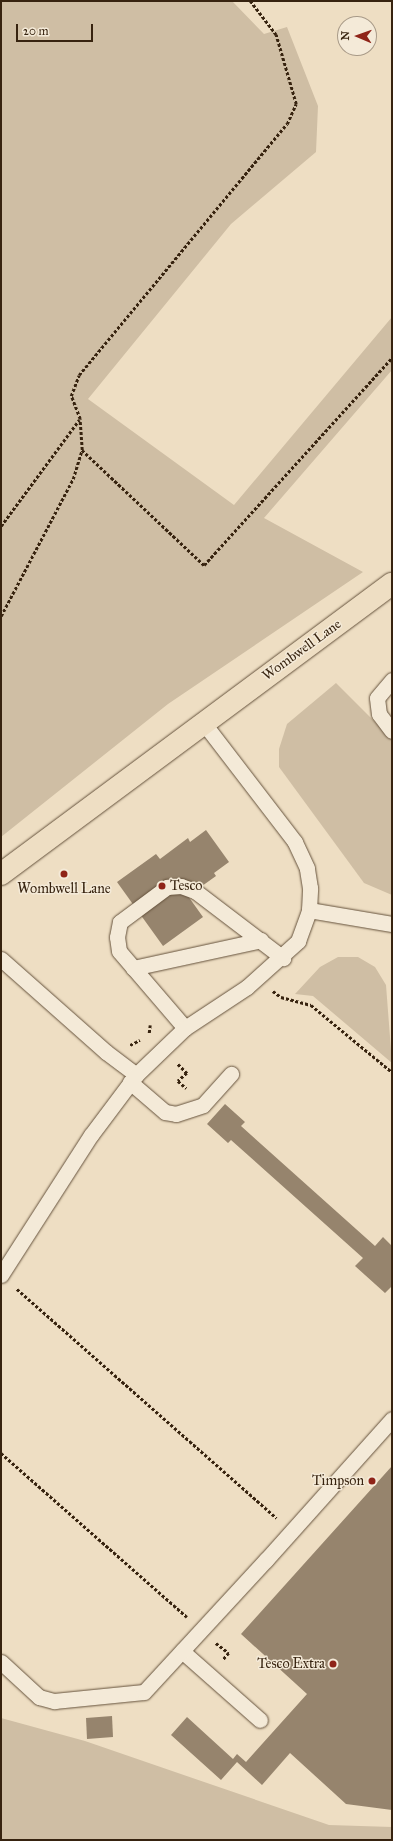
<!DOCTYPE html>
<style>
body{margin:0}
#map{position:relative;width:393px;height:1841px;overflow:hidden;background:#eedec3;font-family:"IM FELL Great Primer",serif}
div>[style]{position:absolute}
.green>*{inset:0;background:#cfbea4}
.building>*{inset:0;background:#96846d}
.path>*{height:2.5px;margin-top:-1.25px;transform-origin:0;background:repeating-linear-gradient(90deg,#37230f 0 3px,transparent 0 5px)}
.roads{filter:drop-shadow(0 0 1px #65523c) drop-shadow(0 0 1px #65523c)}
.lane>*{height:15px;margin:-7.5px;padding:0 7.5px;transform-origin:7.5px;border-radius:7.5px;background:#f4ead8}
.primary>*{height:22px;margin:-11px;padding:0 11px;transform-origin:11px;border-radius:11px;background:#eedec3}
.dots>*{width:11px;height:11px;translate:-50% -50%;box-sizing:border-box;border:2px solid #f4ead8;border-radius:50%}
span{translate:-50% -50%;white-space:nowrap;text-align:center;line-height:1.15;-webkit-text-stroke:3px #f4ead8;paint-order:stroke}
.street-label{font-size:14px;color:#37230f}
.poi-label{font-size:14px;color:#37230f}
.left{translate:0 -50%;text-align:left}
.right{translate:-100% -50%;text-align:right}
.frame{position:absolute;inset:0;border:2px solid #37230f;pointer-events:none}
.north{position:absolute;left:337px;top:16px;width:40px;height:40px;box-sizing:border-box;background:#f4ead8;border:1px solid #a89a88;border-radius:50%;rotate:272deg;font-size:11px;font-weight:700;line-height:16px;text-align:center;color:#37230f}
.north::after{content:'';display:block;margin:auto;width:14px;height:18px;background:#8f2418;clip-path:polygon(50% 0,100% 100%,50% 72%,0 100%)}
.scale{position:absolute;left:16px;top:24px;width:77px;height:18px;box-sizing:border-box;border:2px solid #37230f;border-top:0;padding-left:5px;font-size:12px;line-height:14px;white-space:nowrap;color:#37230f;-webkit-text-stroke:3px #f4ead8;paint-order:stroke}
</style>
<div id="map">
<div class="green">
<div style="clip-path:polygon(1px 1px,232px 1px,264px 34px,287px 27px,318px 106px,316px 152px,231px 224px,88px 399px,234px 505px,392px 317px,392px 370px,264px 518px,363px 572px,168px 704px,1px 837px)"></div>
<div style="clip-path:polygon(336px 683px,392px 739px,392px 895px,364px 883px,279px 767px,279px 749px,287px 724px)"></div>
<div style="clip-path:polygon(338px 957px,358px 957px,375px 967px,386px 985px,392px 1063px,313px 996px,295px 994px,320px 967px)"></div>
<div style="clip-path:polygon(1px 1718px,85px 1741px,329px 1825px,392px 1827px,392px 1840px,1px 1840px)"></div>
</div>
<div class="building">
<div style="clip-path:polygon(206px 830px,229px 862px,214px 873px,216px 876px,188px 896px,203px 917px,163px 946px,117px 882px,156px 854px,160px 859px,188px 838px,190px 842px)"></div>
<div style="clip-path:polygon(225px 1104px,245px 1122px,241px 1126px,375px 1246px,383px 1237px,392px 1246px,392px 1286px,385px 1293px,355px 1266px,363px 1258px,231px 1140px,228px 1143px,207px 1124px)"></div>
<div style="clip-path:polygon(392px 1466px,392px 1810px,346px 1804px,290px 1753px,262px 1785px,237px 1762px,221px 1780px,171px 1735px,187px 1717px,233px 1759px,237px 1754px,246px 1762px,307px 1694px,241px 1634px)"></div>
<div style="clip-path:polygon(112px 1716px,113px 1737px,87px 1739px,86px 1718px)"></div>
</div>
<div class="path">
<div style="left:82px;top:450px;width:168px;rotate:43.3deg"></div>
<div style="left:204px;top:565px;width:280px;rotate:-47.8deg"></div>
<div style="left:1px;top:526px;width:132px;rotate:-53.7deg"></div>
<div style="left:1px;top:616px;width:155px;rotate:-62.3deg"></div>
<div style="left:73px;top:479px;width:30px;rotate:-73deg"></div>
<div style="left:82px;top:450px;width:31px;rotate:-94deg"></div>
<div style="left:80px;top:419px;width:25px;rotate:-111deg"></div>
<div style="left:71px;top:396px;width:22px;rotate:-69deg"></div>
<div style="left:79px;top:375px;width:326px;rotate:-50.4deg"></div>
<div style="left:287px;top:124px;width:22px;rotate:-66deg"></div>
<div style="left:296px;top:104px;width:72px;rotate:-106.2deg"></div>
<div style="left:276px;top:35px;width:43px;rotate:-127.4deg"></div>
<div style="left:273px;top:991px;width:10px;rotate:37deg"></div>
<div style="left:281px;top:997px;width:31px;rotate:15deg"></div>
<div style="left:311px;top:1005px;width:105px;rotate:39.6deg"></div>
<div style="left:149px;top:1033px;width:8px;rotate:-83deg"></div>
<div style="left:130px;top:1045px;width:11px;rotate:-27deg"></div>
<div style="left:178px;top:1064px;width:13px;rotate:45deg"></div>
<div style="left:187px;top:1073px;width:12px;rotate:138deg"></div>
<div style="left:178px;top:1081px;width:11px;rotate:41deg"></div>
<div style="left:17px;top:1289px;width:346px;rotate:41.4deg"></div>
<div style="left:1px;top:1453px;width:248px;rotate:41.4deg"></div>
<div style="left:216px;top:1643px;width:16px;rotate:38deg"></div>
<div style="left:229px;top:1653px;width:9px;rotate:131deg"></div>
</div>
<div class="roads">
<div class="lane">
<div style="left:392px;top:680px;width:23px;rotate:130deg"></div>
<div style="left:377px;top:698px;width:16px;rotate:83deg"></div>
<div style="left:379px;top:714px;width:21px;rotate:53deg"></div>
<div style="left:309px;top:910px;width:84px;rotate:9.6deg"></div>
<div style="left:1px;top:959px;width:140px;rotate:41.5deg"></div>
<div style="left:106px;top:1052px;width:38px;rotate:37deg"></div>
<div style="left:133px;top:968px;width:131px;rotate:-12.3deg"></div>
<div style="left:185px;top:1028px;width:101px;rotate:-130.6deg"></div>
<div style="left:119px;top:951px;width:14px;rotate:-98deg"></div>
<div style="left:117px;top:937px;width:15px;rotate:-79deg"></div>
<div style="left:120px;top:922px;width:59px;rotate:-36.7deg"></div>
<div style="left:167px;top:887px;width:14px;rotate:-4deg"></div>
<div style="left:181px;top:886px;width:15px;rotate:20deg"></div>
<div style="left:195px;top:891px;width:111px;rotate:37.3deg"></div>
<div style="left:130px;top:1082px;width:46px;rotate:40.6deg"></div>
<div style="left:165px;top:1112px;width:11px;rotate:10deg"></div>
<div style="left:176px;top:1114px;width:28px;rotate:-18deg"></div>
<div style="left:203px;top:1105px;width:42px;rotate:-47.9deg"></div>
<div style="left:1px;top:1275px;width:166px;rotate:-57.3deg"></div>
<div style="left:91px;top:1135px;width:75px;rotate:-53.1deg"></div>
<div style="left:136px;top:1075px;width:68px;rotate:-43.8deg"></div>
<div style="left:185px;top:1028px;width:74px;rotate:-33.5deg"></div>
<div style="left:247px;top:987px;width:69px;rotate:-42deg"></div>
<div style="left:298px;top:941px;width:33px;rotate:-70deg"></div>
<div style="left:309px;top:910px;width:22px;rotate:-87deg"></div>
<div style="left:310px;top:888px;width:20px;rotate:-99deg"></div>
<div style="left:307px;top:868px;width:29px;rotate:-115deg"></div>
<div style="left:295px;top:842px;width:151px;rotate:-127.5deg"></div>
<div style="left:182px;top:1651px;width:104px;rotate:41.5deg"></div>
<div style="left:1px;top:1662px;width:52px;rotate:42.6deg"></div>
<div style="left:39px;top:1697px;width:16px;rotate:15deg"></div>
<div style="left:54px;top:1701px;width:90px;rotate:-5.7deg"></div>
<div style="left:144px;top:1692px;width:180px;rotate:-47.3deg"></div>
<div style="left:266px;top:1560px;width:189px;rotate:-48.2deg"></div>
</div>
<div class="primary">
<div style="left:1px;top:874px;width:487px;rotate:-36.6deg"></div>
</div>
</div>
<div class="dots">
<div style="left:64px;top:874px;background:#8f2418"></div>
<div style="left:162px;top:886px;background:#8f2418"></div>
<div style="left:372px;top:1481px;background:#8f2418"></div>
<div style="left:333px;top:1664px;background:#8f2418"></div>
</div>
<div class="street-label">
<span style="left:302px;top:650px;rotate:-36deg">Wombwell Lane</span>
</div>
<div class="poi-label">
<span class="left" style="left:170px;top:886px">Tesco</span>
<span style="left:64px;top:889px">Wombwell Lane</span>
<span class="right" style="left:364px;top:1481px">Timpson</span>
<span class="right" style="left:325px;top:1664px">Tesco Extra</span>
</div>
<div class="frame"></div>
<div class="north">N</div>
<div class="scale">20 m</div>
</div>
